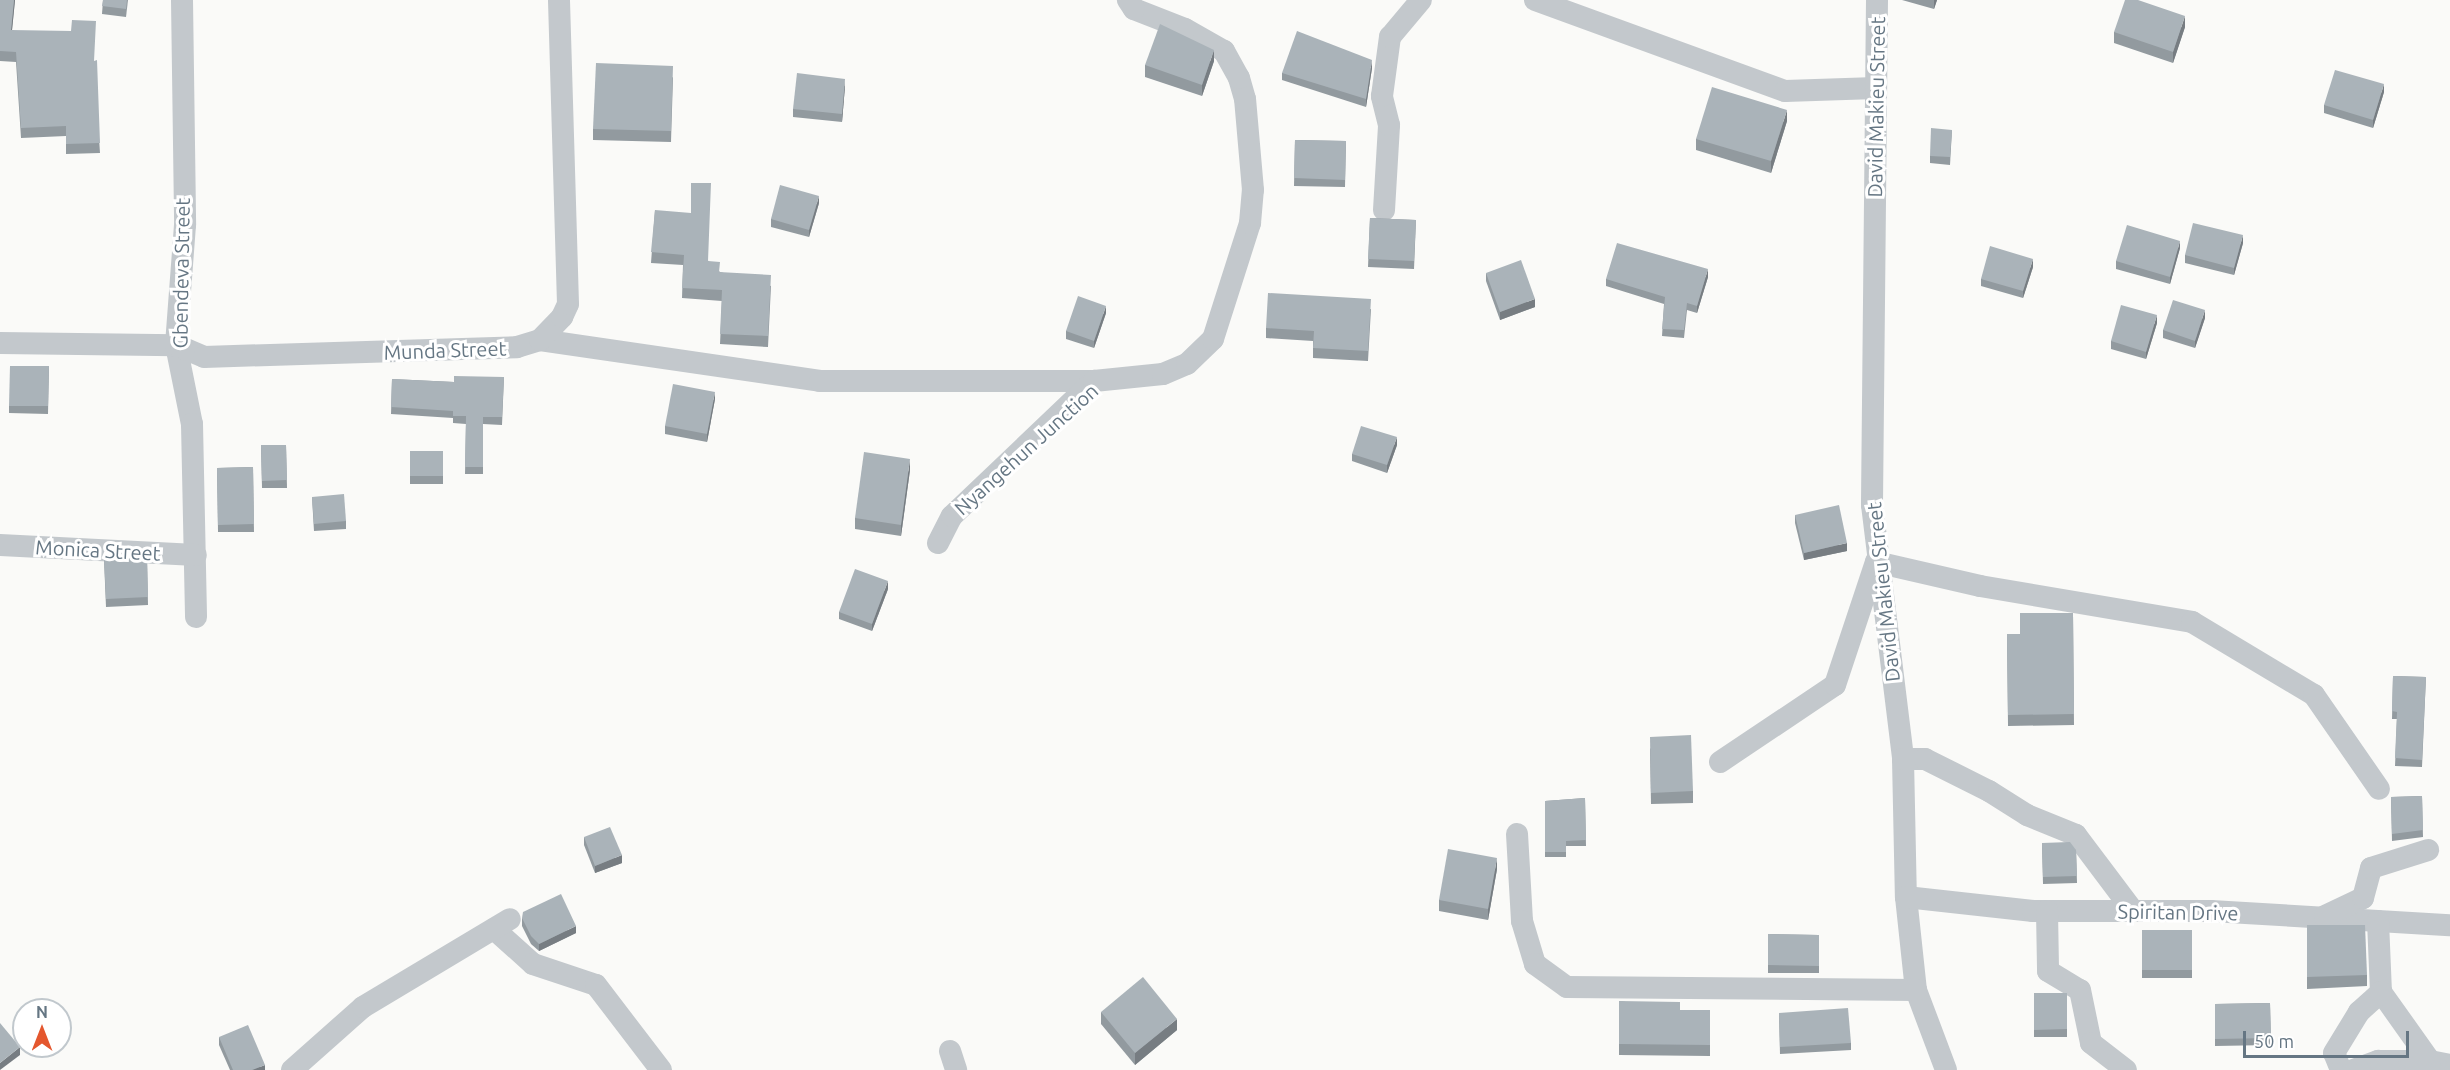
<!DOCTYPE html>
<style>
body{margin:0}
#map{position:relative;width:2450px;height:1070px;overflow:hidden;background:#fafaf8;font-family:Ubuntu,sans-serif}
div>[style]{position:absolute}
.minor>*{height:22px;margin:-11px;padding:0 11px;transform-origin:11px;border-radius:11px;background:#c3c8cc}
.wall>*{inset:0;background:#929a9f}
.shaded-wall>*{inset:0;background:#777d82}
.building>*{inset:0;background:#aab3b9}
span{translate:-50% -50%;white-space:nowrap;text-align:center;line-height:1.15;-webkit-text-stroke:6px #fff;paint-order:stroke}
.street-label{font-size:20px;color:#657683}
.north{position:absolute;left:12px;top:998px;width:60px;height:60px;box-sizing:border-box;background:#fff;border:2px solid #c1c8cd;border-radius:50%;rotate:0deg;font-size:16px;font-weight:700;line-height:24px;text-align:center;color:#657683}
.north::after{content:'';display:block;margin:auto;width:21px;height:27px;background:#e4572e;clip-path:polygon(50% 0,100% 100%,50% 72%,0 100%)}
.scale{position:absolute;left:2243px;top:1031px;width:166px;height:27px;box-sizing:border-box;border:3px solid #657683;border-top:0;padding-left:8px;font-size:18px;line-height:21px;white-space:nowrap;color:#657683;-webkit-text-stroke:4px #fff;paint-order:stroke}
</style>
<div id="map">
<div class="minor">
<div style="left:182px;top:0;width:225px;rotate:89.2deg"></div>
<div style="left:185px;top:225px;width:120px;rotate:94.3deg"></div>
<div style="left:176px;top:345px;width:81px;rotate:78.6deg"></div>
<div style="left:192px;top:424px;width:193px;rotate:88.8deg"></div>
<div style="left:1535px;top:0;width:266px;rotate:20deg"></div>
<div style="left:1785px;top:91px;width:91px;rotate:-1.9deg"></div>
<div style="left:1877px;top:0;width:505px;rotate:90.57deg"></div>
<div style="left:1872px;top:505px;width:256px;rotate:83deg"></div>
<div style="left:1903px;top:759px;width:138px;rotate:88.8deg"></div>
<div style="left:1906px;top:897px;width:94px;rotate:83.9deg"></div>
<div style="left:1916px;top:990px;width:85px;rotate:69.4deg"></div>
<div style="left:1384px;top:210px;width:85px;rotate:-86.6deg"></div>
<div style="left:1389px;top:125px;width:30px;rotate:-104deg"></div>
<div style="left:1382px;top:96px;width:60px;rotate:-82.3deg"></div>
<div style="left:1390px;top:37px;width:48px;rotate:-50deg"></div>
<div style="left:540px;top:340px;width:283px;rotate:8.3deg"></div>
<div style="left:820px;top:381px;width:274px"></div>
<div style="left:0;top:343px;width:176px;rotate:0.7deg"></div>
<div style="left:176px;top:345px;width:30px;rotate:23deg"></div>
<div style="left:204px;top:357px;width:313px;rotate:-1.8deg"></div>
<div style="left:517px;top:347px;width:24px;rotate:-17deg"></div>
<div style="left:540px;top:340px;width:32px;rotate:-46deg"></div>
<div style="left:562px;top:317px;width:14px;rotate:-65deg"></div>
<div style="left:568px;top:304px;width:304px;rotate:-91.7deg"></div>
<div style="left:938px;top:543px;width:30px;rotate:-63deg"></div>
<div style="left:952px;top:516px;width:196px;rotate:-43.6deg"></div>
<div style="left:1094px;top:381px;width:69px;rotate:-5.8deg"></div>
<div style="left:1163px;top:374px;width:26px;rotate:-23deg"></div>
<div style="left:1187px;top:364px;width:36px;rotate:-44deg"></div>
<div style="left:1213px;top:339px;width:122px;rotate:-72.3deg"></div>
<div style="left:1250px;top:223px;width:33px;rotate:-85deg"></div>
<div style="left:1253px;top:190px;width:91px;rotate:-95deg"></div>
<div style="left:1245px;top:99px;width:22px;rotate:-106deg"></div>
<div style="left:1239px;top:78px;width:31px;rotate:-119deg"></div>
<div style="left:1224px;top:51px;width:45px;rotate:-150.6deg"></div>
<div style="left:1185px;top:29px;width:55px;rotate:-158.6deg"></div>
<div style="left:1134px;top:9px;width:11px;rotate:-124deg"></div>
<div style="left:0;top:545px;width:196px;rotate:2.9deg"></div>
<div style="left:1903px;top:759px;width:22px"></div>
<div style="left:1925px;top:759px;width:72px;rotate:26.6deg"></div>
<div style="left:1989px;top:791px;width:45px;rotate:32.3deg"></div>
<div style="left:2027px;top:815px;width:53px;rotate:22.2deg"></div>
<div style="left:2076px;top:835px;width:95px;rotate:53.1deg"></div>
<div style="left:1720px;top:762px;width:138px;rotate:-33.8deg"></div>
<div style="left:1835px;top:685px;width:130px;rotate:-71.6deg"></div>
<div style="left:1876px;top:562px;width:107px;rotate:13deg"></div>
<div style="left:1980px;top:586px;width:215px;rotate:9.6deg"></div>
<div style="left:2192px;top:622px;width:142px;rotate:30.9deg"></div>
<div style="left:2314px;top:695px;width:114px;rotate:55.3deg"></div>
<div style="left:1517px;top:834px;width:87px;rotate:86.7deg"></div>
<div style="left:1522px;top:921px;width:45px;rotate:73.2deg"></div>
<div style="left:1535px;top:964px;width:39px;rotate:36deg"></div>
<div style="left:1567px;top:987px;width:349px;rotate:0.5deg"></div>
<div style="left:1906px;top:897px;width:128px;rotate:6.3deg"></div>
<div style="left:2033px;top:911px;width:178px"></div>
<div style="left:2211px;top:911px;width:239px;rotate:3.4deg"></div>
<div style="left:2047px;top:911px;width:60px;rotate:89deg"></div>
<div style="left:2048px;top:971px;width:37px;rotate:31deg"></div>
<div style="left:2080px;top:990px;width:54px;rotate:78.3deg"></div>
<div style="left:2091px;top:1043px;width:44px;rotate:37.6deg"></div>
<div style="left:2325px;top:916px;width:42px;rotate:-25.3deg"></div>
<div style="left:2363px;top:898px;width:31px;rotate:-75deg"></div>
<div style="left:2371px;top:868px;width:60px;rotate:-17.5deg"></div>
<div style="left:2378px;top:921px;width:71px;rotate:87.6deg"></div>
<div style="left:2381px;top:992px;width:85px;rotate:54.6deg"></div>
<div style="left:2430px;top:1061px;width:20px;rotate:11deg"></div>
<div style="left:494px;top:929px;width:52px;rotate:41.9deg"></div>
<div style="left:533px;top:964px;width:66px;rotate:18.4deg"></div>
<div style="left:596px;top:985px;width:107px;rotate:52.6deg"></div>
<div style="left:950px;top:1051px;width:20px;rotate:72deg"></div>
<div style="left:292px;top:1070px;width:95px;rotate:-41.6deg"></div>
<div style="left:363px;top:1007px;width:171px;rotate:-30.9deg"></div>
<div style="left:2341px;top:1070px;width:18px;rotate:-112deg"></div>
<div style="left:2334px;top:1053px;width:48px;rotate:-58.6deg"></div>
<div style="left:2359px;top:1012px;width:30px;rotate:-42deg"></div>
<div style="left:2353px;top:1070px;width:27px;rotate:-20deg"></div>
<div style="left:2378px;top:1061px;width:52px"></div>
</div>
<div class="wall">
<div style="clip-path:polygon(0 0,15px 0,12px 30px,94px 61px,100px 153px,66px 154px,66px 136px,21px 138px,16px 62px,0 61px)"></div>
<div style="clip-path:polygon(103px 0,128px 0,126px 17px,102px 14px)"></div>
<div style="clip-path:polygon(1902px 0,1937px 0,1934px 9px)"></div>
<div style="clip-path:polygon(2185px 27px,2173px 63px,2114px 43px,2114px 32px)"></div>
<div style="clip-path:polygon(1214px 61px,1202px 96px,1145px 77px,1145px 65px)"></div>
<div style="clip-path:polygon(1372px 68px,1366px 107px,1282px 80px,1282px 73px)"></div>
<div style="clip-path:polygon(673px 77px,671px 142px,593px 140px,593px 129px)"></div>
<div style="clip-path:polygon(845px 86px,842px 122px,793px 117px,793px 109px)"></div>
<div style="clip-path:polygon(2384px 92px,2373px 128px,2324px 113px,2324px 105px)"></div>
<div style="clip-path:polygon(1787px 121px,1771px 173px,1696px 150px,1696px 139px)"></div>
<div style="clip-path:polygon(1952px 130px,1950px 165px,1930px 163px,1930px 156px)"></div>
<div style="clip-path:polygon(1295px 140px,1346px 141px,1345px 187px,1294px 186px)"></div>
<div style="clip-path:polygon(819px 203px,809px 237px,771px 227px,771px 219px)"></div>
<div style="clip-path:polygon(655px 210px,720px 272px,771px 286px,768px 347px,720px 344px,722px 301px,682px 298px,683px 265px,651px 263px)"></div>
<div style="clip-path:polygon(1370px 218px,1416px 220px,1414px 269px,1368px 267px)"></div>
<div style="clip-path:polygon(2243px 243px,2234px 275px,2185px 263px,2185px 255px)"></div>
<div style="clip-path:polygon(2180px 248px,2170px 284px,2116px 269px,2116px 261px)"></div>
<div style="clip-path:polygon(2033px 267px,2023px 298px,1981px 286px,1981px 279px)"></div>
<div style="clip-path:polygon(1486px 273px,1535px 307px,1500px 320px,1486px 281px)"></div>
<div style="clip-path:polygon(1708px 277px,1697px 313px,1687px 310px,1684px 338px,1662px 336px,1664px 304px,1606px 286px,1606px 279px)"></div>
<div style="clip-path:polygon(1371px 309px,1368px 361px,1313px 358px,1313px 341px,1266px 338px,1266px 328px)"></div>
<div style="clip-path:polygon(1106px 313px,1094px 348px,1066px 339px,1066px 331px)"></div>
<div style="clip-path:polygon(2205px 318px,2195px 348px,2163px 338px,2163px 330px)"></div>
<div style="clip-path:polygon(2157px 323px,2146px 359px,2111px 349px,2111px 341px)"></div>
<div style="clip-path:polygon(49px 366px,48px 414px,9px 413px,9px 406px)"></div>
<div style="clip-path:polygon(504px 377px,502px 425px,483px 424px,483px 474px,465px 474px,466px 424px,453px 423px,453px 418px,391px 414px,392px 379px,454px 382px)"></div>
<div style="clip-path:polygon(715px 399px,707px 442px,665px 434px,665px 426px)"></div>
<div style="clip-path:polygon(261px 445px,286px 445px,287px 488px,262px 488px)"></div>
<div style="clip-path:polygon(1397px 445px,1387px 473px,1352px 461px,1352px 454px)"></div>
<div style="clip-path:polygon(410px 451px,443px 451px,443px 484px,410px 484px)"></div>
<div style="clip-path:polygon(253px 467px,254px 532px,218px 532px,217px 468px)"></div>
<div style="clip-path:polygon(910px 470px,901px 536px,855px 529px,855px 518px)"></div>
<div style="clip-path:polygon(312px 497px,346px 521px,346px 529px,314px 531px)"></div>
<div style="clip-path:polygon(1795px 515px,1847px 551px,1804px 560px,1795px 523px)"></div>
<div style="clip-path:polygon(147px 558px,148px 605px,106px 607px,104px 559px)"></div>
<div style="clip-path:polygon(888px 589px,872px 631px,839px 619px,839px 612px)"></div>
<div style="clip-path:polygon(2073px 613px,2074px 725px,2008px 726px,2007px 634px,2020px 634px)"></div>
<div style="clip-path:polygon(2393px 676px,2426px 677px,2422px 767px,2395px 766px,2397px 719px,2392px 719px)"></div>
<div style="clip-path:polygon(1650px 748px,1693px 791px,1693px 803px,1651px 804px)"></div>
<div style="clip-path:polygon(2422px 796px,2423px 837px,2392px 841px,2391px 797px)"></div>
<div style="clip-path:polygon(1585px 798px,1586px 846px,1566px 846px,1566px 857px,1545px 857px,1545px 801px)"></div>
<div style="clip-path:polygon(584px 837px,622px 863px,595px 873px,584px 845px)"></div>
<div style="clip-path:polygon(2042px 843px,2076px 850px,2077px 883px,2043px 884px)"></div>
<div style="clip-path:polygon(1497px 869px,1488px 920px,1439px 911px,1439px 900px)"></div>
<div style="clip-path:polygon(522px 918px,576px 933px,539px 951px,531px 944px,522px 926px)"></div>
<div style="clip-path:polygon(2307px 925px,2367px 975px,2367px 986px,2307px 989px)"></div>
<div style="clip-path:polygon(2142px 930px,2192px 930px,2192px 978px,2142px 978px)"></div>
<div style="clip-path:polygon(1768px 934px,1819px 935px,1819px 973px,1768px 973px)"></div>
<div style="clip-path:polygon(2034px 993px,2067px 993px,2067px 1037px,2034px 1037px)"></div>
<div style="clip-path:polygon(1619px 1001px,1680px 1010px,1710px 1010px,1710px 1056px,1619px 1055px)"></div>
<div style="clip-path:polygon(2270px 1003px,2271px 1045px,2215px 1046px,2215px 1004px)"></div>
<div style="clip-path:polygon(1101px 1012px,1177px 1030px,1135px 1065px,1101px 1024px)"></div>
<div style="clip-path:polygon(1779px 1013px,1851px 1043px,1851px 1050px,1780px 1054px)"></div>
<div style="clip-path:polygon(219px 1037px,265px 1070px,230px 1070px,219px 1045px)"></div>
</div>
<div class="shaded-wall">
<div style="clip-path:polygon(14px 0,15px 0,11px 40px,11px 30px)"></div>
<div style="clip-path:polygon(1934px 0,1937px 0,1934px 9px)"></div>
<div style="clip-path:polygon(2185px 16px,2185px 27px,2173px 63px,2173px 52px)"></div>
<div style="clip-path:polygon(1214px 50px,1214px 61px,1202px 96px,1202px 85px)"></div>
<div style="clip-path:polygon(1372px 60px,1372px 68px,1366px 107px,1366px 99px)"></div>
<div style="clip-path:polygon(845px 79px,845px 86px,842px 122px,842px 114px)"></div>
<div style="clip-path:polygon(2384px 84px,2384px 92px,2373px 128px,2373px 120px)"></div>
<div style="clip-path:polygon(1787px 110px,1787px 121px,1771px 173px,1771px 161px)"></div>
<div style="clip-path:polygon(819px 196px,819px 203px,809px 237px,809px 230px)"></div>
<div style="clip-path:polygon(2243px 235px,2243px 243px,2234px 275px,2234px 268px)"></div>
<div style="clip-path:polygon(2180px 241px,2180px 248px,2170px 284px,2170px 277px)"></div>
<div style="clip-path:polygon(2033px 259px,2033px 267px,2023px 298px,2023px 291px)"></div>
<div style="clip-path:polygon(1708px 269px,1708px 277px,1697px 313px,1697px 306px)"></div>
<div style="clip-path:polygon(1535px 299px,1535px 307px,1500px 320px,1500px 312px)"></div>
<div style="clip-path:polygon(1106px 306px,1106px 313px,1094px 348px,1094px 341px)"></div>
<div style="clip-path:polygon(2205px 310px,2205px 318px,2195px 348px,2195px 341px)"></div>
<div style="clip-path:polygon(2157px 315px,2157px 323px,2146px 359px,2146px 352px)"></div>
<div style="clip-path:polygon(715px 392px,715px 399px,707px 442px,707px 434px)"></div>
<div style="clip-path:polygon(1397px 437px,1397px 445px,1387px 473px,1387px 465px)"></div>
<div style="clip-path:polygon(910px 459px,910px 470px,901px 536px,901px 525px)"></div>
<div style="clip-path:polygon(1847px 543px,1847px 551px,1804px 560px,1804px 553px)"></div>
<div style="clip-path:polygon(888px 581px,888px 589px,872px 631px,872px 624px)"></div>
<div style="clip-path:polygon(622px 855px,622px 863px,595px 873px,595px 866px)"></div>
<div style="clip-path:polygon(1497px 858px,1497px 869px,1488px 920px,1488px 909px)"></div>
<div style="clip-path:polygon(576px 926px,576px 933px,539px 951px,539px 944px)"></div>
<div style="clip-path:polygon(1177px 1019px,1177px 1030px,1135px 1065px,1135px 1053px)"></div>
<div style="clip-path:polygon(20px 1047px,20px 1055px,0 1070px,0 1063px)"></div>
<div style="clip-path:polygon(265px 1065px,265px 1070px,252px 1070px)"></div>
</div>
<div class="building">
<div style="clip-path:polygon(0 0,14px 0,11px 30px,71px 31px,72px 20px,96px 21px,94px 61px,97px 60px,100px 143px,66px 144px,66px 126px,21px 128px,16px 52px,0 51px)"></div>
<div style="clip-path:polygon(103px 0,127px 0,126px 9px,102px 6px)"></div>
<div style="clip-path:polygon(2125px 0,2138px 0,2185px 16px,2173px 52px,2114px 32px)"></div>
<div style="clip-path:polygon(1160px 24px,1214px 50px,1202px 85px,1145px 65px)"></div>
<div style="clip-path:polygon(1297px 31px,1372px 60px,1366px 99px,1282px 73px)"></div>
<div style="clip-path:polygon(596px 63px,673px 66px,671px 131px,593px 129px)"></div>
<div style="clip-path:polygon(2335px 70px,2384px 84px,2373px 120px,2324px 105px)"></div>
<div style="clip-path:polygon(797px 73px,845px 79px,842px 114px,793px 109px)"></div>
<div style="clip-path:polygon(1712px 87px,1787px 110px,1771px 161px,1696px 139px)"></div>
<div style="clip-path:polygon(1931px 128px,1952px 130px,1950px 157px,1930px 156px)"></div>
<div style="clip-path:polygon(1295px 140px,1346px 141px,1345px 180px,1294px 178px)"></div>
<div style="clip-path:polygon(691px 183px,711px 183px,708px 261px,720px 262px,719px 272px,771px 275px,768px 336px,720px 334px,722px 290px,682px 288px,684px 255px,651px 252px,655px 210px,691px 213px)"></div>
<div style="clip-path:polygon(780px 185px,819px 196px,809px 230px,771px 219px)"></div>
<div style="clip-path:polygon(1370px 218px,1416px 220px,1414px 261px,1368px 259px)"></div>
<div style="clip-path:polygon(2193px 223px,2243px 235px,2234px 268px,2185px 255px)"></div>
<div style="clip-path:polygon(2127px 225px,2180px 241px,2170px 277px,2116px 261px)"></div>
<div style="clip-path:polygon(1617px 243px,1708px 269px,1697px 306px,1687px 303px,1684px 330px,1662px 329px,1665px 297px,1606px 279px)"></div>
<div style="clip-path:polygon(1990px 246px,2033px 259px,2023px 291px,1981px 279px)"></div>
<div style="clip-path:polygon(1521px 260px,1535px 299px,1500px 312px,1486px 273px)"></div>
<div style="clip-path:polygon(1268px 293px,1371px 299px,1368px 351px,1313px 348px,1314px 331px,1266px 328px)"></div>
<div style="clip-path:polygon(1078px 296px,1106px 306px,1094px 341px,1066px 331px)"></div>
<div style="clip-path:polygon(2173px 300px,2205px 310px,2195px 341px,2163px 330px)"></div>
<div style="clip-path:polygon(2121px 305px,2157px 315px,2146px 352px,2111px 341px)"></div>
<div style="clip-path:polygon(10px 366px,49px 366px,48px 406px,9px 406px)"></div>
<div style="clip-path:polygon(454px 376px,504px 377px,502px 417px,483px 417px,483px 467px,465px 467px,466px 416px,453px 416px,453px 411px,391px 407px,392px 379px,454px 382px)"></div>
<div style="clip-path:polygon(673px 384px,715px 392px,707px 434px,665px 426px)"></div>
<div style="clip-path:polygon(1361px 426px,1397px 437px,1387px 465px,1352px 454px)"></div>
<div style="clip-path:polygon(261px 445px,286px 445px,287px 480px,262px 481px)"></div>
<div style="clip-path:polygon(410px 451px,443px 451px,443px 476px,410px 476px)"></div>
<div style="clip-path:polygon(864px 452px,910px 459px,901px 525px,855px 518px)"></div>
<div style="clip-path:polygon(253px 467px,254px 524px,218px 525px,217px 468px)"></div>
<div style="clip-path:polygon(344px 494px,346px 521px,314px 524px,312px 497px)"></div>
<div style="clip-path:polygon(1839px 505px,1847px 543px,1804px 553px,1795px 515px)"></div>
<div style="clip-path:polygon(147px 558px,148px 597px,106px 599px,104px 559px)"></div>
<div style="clip-path:polygon(855px 569px,888px 581px,872px 624px,839px 612px)"></div>
<div style="clip-path:polygon(2020px 613px,2073px 613px,2074px 714px,2008px 715px,2007px 634px,2020px 634px)"></div>
<div style="clip-path:polygon(2393px 676px,2426px 677px,2422px 760px,2395px 758px,2397px 712px,2392px 711px)"></div>
<div style="clip-path:polygon(1691px 735px,1693px 791px,1651px 793px,1650px 737px)"></div>
<div style="clip-path:polygon(2422px 796px,2423px 830px,2392px 834px,2391px 797px)"></div>
<div style="clip-path:polygon(1585px 798px,1586px 840px,1566px 841px,1566px 852px,1545px 852px,1545px 801px)"></div>
<div style="clip-path:polygon(610px 827px,622px 855px,595px 866px,584px 837px)"></div>
<div style="clip-path:polygon(2070px 842px,2076px 850px,2077px 876px,2043px 877px,2042px 843px)"></div>
<div style="clip-path:polygon(1448px 849px,1497px 858px,1488px 909px,1439px 900px)"></div>
<div style="clip-path:polygon(561px 894px,576px 926px,539px 944px,531px 936px,522px 918px,523px 912px)"></div>
<div style="clip-path:polygon(2307px 925px,2365px 925px,2367px 975px,2307px 977px)"></div>
<div style="clip-path:polygon(2142px 930px,2192px 930px,2192px 970px,2142px 970px)"></div>
<div style="clip-path:polygon(1768px 934px,1819px 935px,1819px 966px,1768px 965px)"></div>
<div style="clip-path:polygon(1143px 977px,1177px 1019px,1135px 1053px,1101px 1012px)"></div>
<div style="clip-path:polygon(2034px 993px,2067px 993px,2067px 1029px,2034px 1030px)"></div>
<div style="clip-path:polygon(1619px 1001px,1680px 1002px,1680px 1010px,1710px 1010px,1710px 1045px,1619px 1044px)"></div>
<div style="clip-path:polygon(2270px 1003px,2271px 1038px,2215px 1039px,2215px 1004px)"></div>
<div style="clip-path:polygon(1848px 1008px,1851px 1043px,1780px 1047px,1779px 1013px)"></div>
<div style="clip-path:polygon(0 1023px,20px 1047px,0 1063px)"></div>
<div style="clip-path:polygon(248px 1025px,265px 1065px,252px 1070px,233px 1070px,219px 1037px)"></div>
</div>
<div class="street-label">
<span style="left:1876px;top:107px;rotate:-89deg">David Makieu Street</span>
<span style="left:181px;top:273px;rotate:-89deg">Gbendeva Street</span>
<span style="left:445px;top:350px;rotate:-2deg">Munda Street</span>
<span style="left:1026px;top:449px;rotate:-42deg">Nyangehun Junction</span>
<span style="left:98px;top:550px;rotate:3deg">Monica Street</span>
<span style="left:1883px;top:592px;rotate:-96deg">David Makieu Street</span>
<span style="left:2178px;top:912px;rotate:1deg">Spiritan Drive</span>
</div>
<div class="north">N</div>
<div class="scale">50 m</div>
</div>
